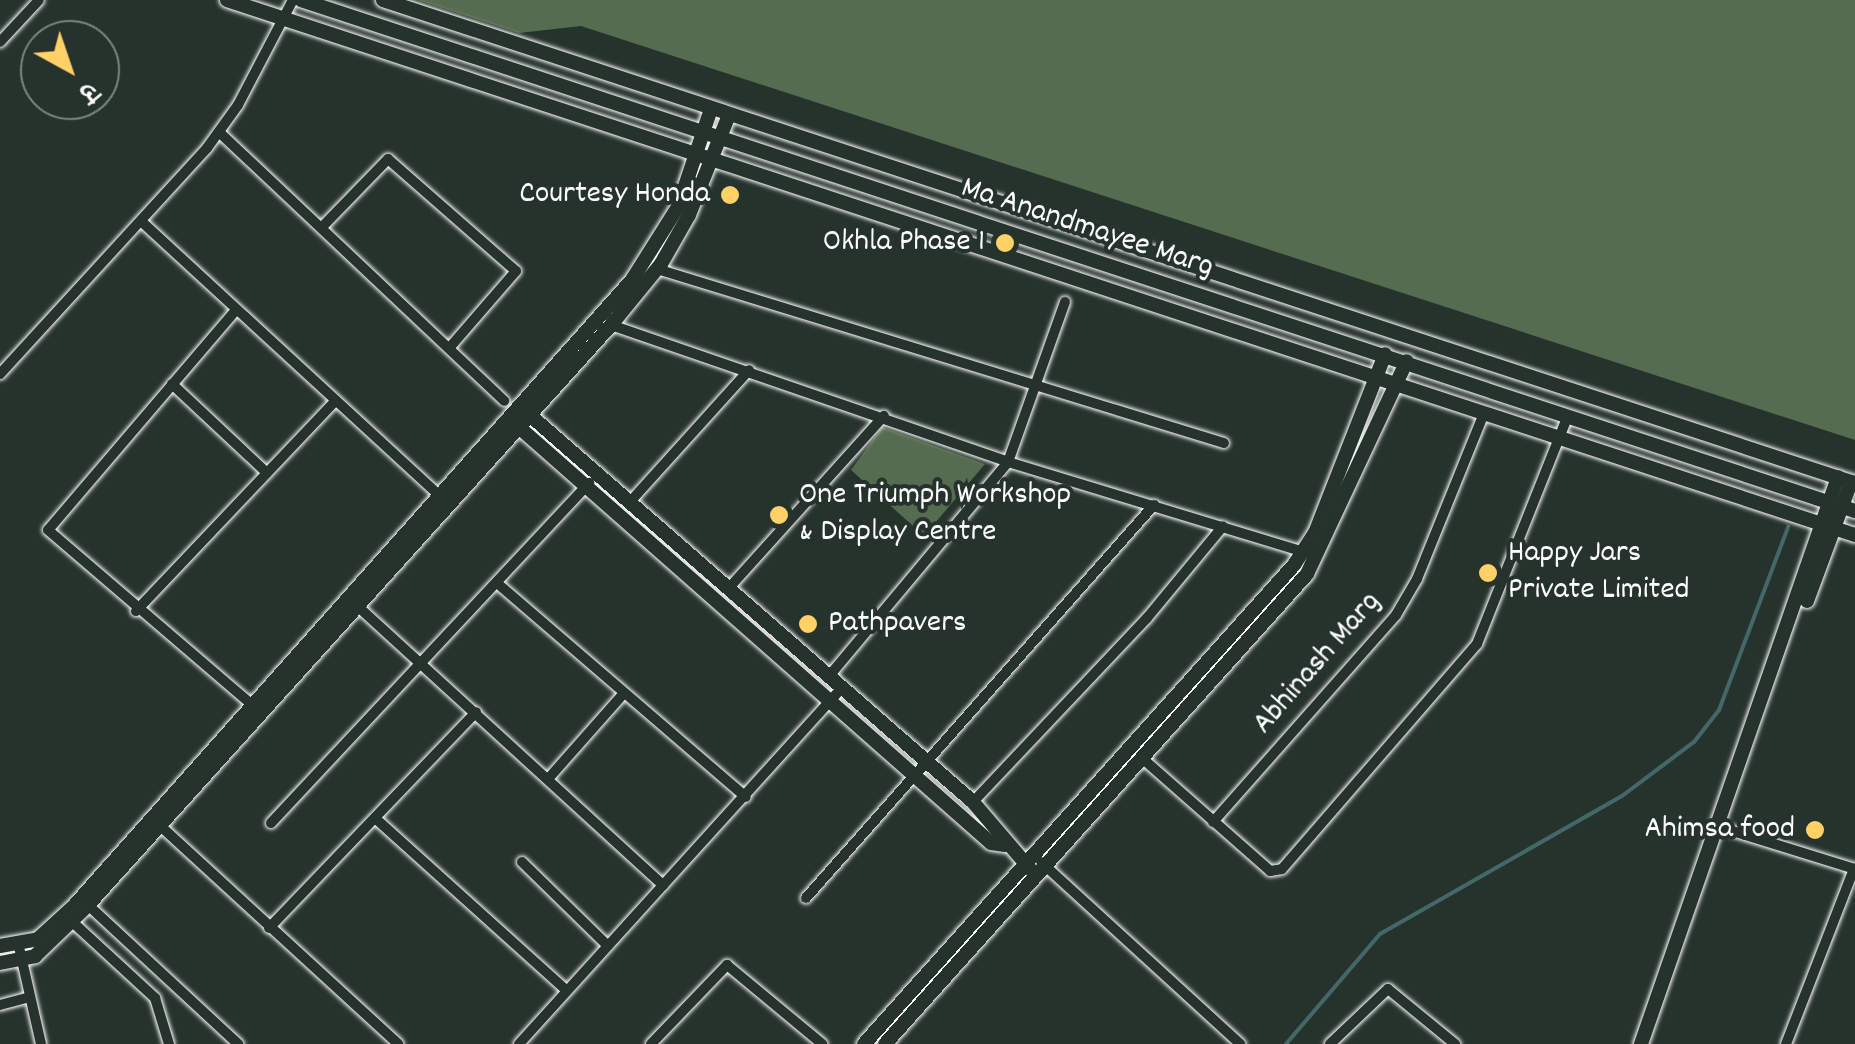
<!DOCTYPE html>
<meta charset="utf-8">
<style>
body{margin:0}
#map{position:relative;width:1855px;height:1044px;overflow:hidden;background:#26332d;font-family:Dekko,"Playpen Sans Deva",sans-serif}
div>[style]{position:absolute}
.green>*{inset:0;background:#566c50}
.stream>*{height:4px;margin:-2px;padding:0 2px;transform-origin:2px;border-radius:2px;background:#446869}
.roads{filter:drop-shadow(0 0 2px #fff) drop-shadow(0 0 2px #fff)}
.street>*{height:10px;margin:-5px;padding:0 5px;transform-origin:5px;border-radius:5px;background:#26332d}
.secondary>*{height:14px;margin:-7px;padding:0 7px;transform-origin:7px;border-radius:7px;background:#26332d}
.dots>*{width:28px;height:28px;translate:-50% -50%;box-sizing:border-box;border:5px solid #26332d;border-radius:50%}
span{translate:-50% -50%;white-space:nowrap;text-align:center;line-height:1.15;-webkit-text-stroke:8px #26332d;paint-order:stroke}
.poi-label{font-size:32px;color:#fff}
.right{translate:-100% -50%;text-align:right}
.left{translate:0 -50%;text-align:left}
.street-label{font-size:32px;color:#fff}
.north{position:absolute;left:20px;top:20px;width:100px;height:100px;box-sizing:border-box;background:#26332d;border:2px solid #7d8581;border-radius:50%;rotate:140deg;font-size:28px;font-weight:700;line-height:40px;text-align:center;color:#fff}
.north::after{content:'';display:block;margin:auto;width:35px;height:45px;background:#ffd166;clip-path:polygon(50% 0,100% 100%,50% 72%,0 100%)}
</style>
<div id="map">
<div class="green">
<div style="clip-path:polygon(418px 0,1855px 0,1855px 440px,581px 26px,519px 33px)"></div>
<div style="clip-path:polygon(882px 427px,985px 464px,924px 536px,851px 470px)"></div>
</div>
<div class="stream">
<div style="left:1286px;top:1044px;width:145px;rotate:-49.5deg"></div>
<div style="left:1380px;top:934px;width:279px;rotate:-29.7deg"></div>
<div style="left:1622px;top:796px;width:90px;rotate:-36.9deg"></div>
<div style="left:1694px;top:742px;width:41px;rotate:-52deg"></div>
<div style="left:1719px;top:710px;width:196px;rotate:-69.3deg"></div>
</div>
<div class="roads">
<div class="street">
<div style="left:0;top:42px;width:57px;rotate:-47.1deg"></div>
<div style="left:219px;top:132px;width:392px;rotate:43.3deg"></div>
<div style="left:142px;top:222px;width:405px;rotate:42.6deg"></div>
<div style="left:324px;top:225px;width:92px;rotate:-45.9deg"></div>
<div style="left:388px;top:159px;width:170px;rotate:41.2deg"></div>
<div style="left:516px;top:271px;width:98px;rotate:130.9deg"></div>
<div style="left:657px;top:269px;width:593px;rotate:17.06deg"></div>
<div style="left:236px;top:310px;width:289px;rotate:130.5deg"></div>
<div style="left:48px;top:530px;width:269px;rotate:40.6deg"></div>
<div style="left:611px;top:325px;width:420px;rotate:19deg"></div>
<div style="left:1008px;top:462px;width:313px;rotate:16.9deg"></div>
<div style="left:0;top:374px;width:306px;rotate:-47.5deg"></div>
<div style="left:207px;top:148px;width:53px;rotate:-54.2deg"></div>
<div style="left:238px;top:105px;width:119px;rotate:-62.4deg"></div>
<div style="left:172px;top:384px;width:130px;rotate:43.1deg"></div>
<div style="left:629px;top:503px;width:179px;rotate:-47.9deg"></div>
<div style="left:497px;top:583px;width:328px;rotate:40.7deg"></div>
<div style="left:728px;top:589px;width:233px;rotate:-48deg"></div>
<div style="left:353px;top:602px;width:420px;rotate:42.4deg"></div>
<div style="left:136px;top:611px;width:289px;rotate:-46.5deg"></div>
<div style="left:830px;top:675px;width:278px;rotate:-50.1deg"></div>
<div style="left:1008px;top:462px;width:170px;rotate:-70.4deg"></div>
<div style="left:1142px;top:758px;width:171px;rotate:41.4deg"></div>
<div style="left:1270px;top:871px;width:12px;rotate:-9deg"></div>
<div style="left:1282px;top:869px;width:298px;rotate:-49.1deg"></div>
<div style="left:1477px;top:644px;width:246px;rotate:-68.3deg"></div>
<div style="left:548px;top:779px;width:115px;rotate:-48.5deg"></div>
<div style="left:973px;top:802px;width:253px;rotate:-46.6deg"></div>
<div style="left:1147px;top:618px;width:119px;rotate:-50.4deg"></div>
<div style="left:375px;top:818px;width:258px;rotate:42deg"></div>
<div style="left:155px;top:821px;width:330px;rotate:42.5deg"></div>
<div style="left:1213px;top:822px;width:276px;rotate:-48.5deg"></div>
<div style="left:1396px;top:615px;width:42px;rotate:-59.7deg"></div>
<div style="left:1417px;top:579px;width:179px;rotate:-68deg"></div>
<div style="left:271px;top:823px;width:466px;rotate:-46.9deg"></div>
<div style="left:1726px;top:829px;width:135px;rotate:17.2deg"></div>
<div style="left:522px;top:862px;width:120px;rotate:44.3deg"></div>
<div style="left:1041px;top:862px;width:270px;rotate:42.4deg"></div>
<div style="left:806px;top:898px;width:525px;rotate:-48.48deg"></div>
<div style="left:88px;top:905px;width:205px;rotate:42.8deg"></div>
<div style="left:67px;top:917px;width:120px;rotate:42.6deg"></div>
<div style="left:155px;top:998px;width:48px;rotate:73.1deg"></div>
<div style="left:269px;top:928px;width:299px;rotate:-46.2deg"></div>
<div style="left:19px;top:947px;width:99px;rotate:77.2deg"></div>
<div style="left:0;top:1005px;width:31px;rotate:-15deg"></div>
<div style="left:519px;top:1044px;width:482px;rotate:-47.8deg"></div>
<div style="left:651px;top:1044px;width:110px;rotate:-46.1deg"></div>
<div style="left:727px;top:965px;width:124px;rotate:39.7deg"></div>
<div style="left:1330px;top:1044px;width:80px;rotate:-43.5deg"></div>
<div style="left:1388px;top:989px;width:87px;rotate:39.4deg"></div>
<div style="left:1786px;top:1044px;width:188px;rotate:-68.8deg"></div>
</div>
<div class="secondary">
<div style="left:227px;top:0;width:1714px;rotate:18.19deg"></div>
<div style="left:301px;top:0;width:1636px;rotate:18.2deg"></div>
<div style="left:383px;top:0;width:1549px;rotate:18.17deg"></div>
<div style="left:524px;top:410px;width:596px;rotate:41.12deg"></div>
<div style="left:973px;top:802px;width:89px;rotate:49.5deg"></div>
<div style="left:512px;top:421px;width:638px;rotate:41.38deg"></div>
<div style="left:991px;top:843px;width:14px;rotate:8deg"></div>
<div style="left:1807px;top:601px;width:127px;rotate:-69.7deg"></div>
<div style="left:0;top:946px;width:39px;rotate:-10deg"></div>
<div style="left:38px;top:939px;width:49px;rotate:-42.5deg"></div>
<div style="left:74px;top:906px;width:839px;rotate:-48.29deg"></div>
<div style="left:632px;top:280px;width:86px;rotate:-57.8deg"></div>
<div style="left:678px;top:207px;width:103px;rotate:-71.4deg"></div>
<div style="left:0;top:963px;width:36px;rotate:-11deg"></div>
<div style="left:35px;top:956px;width:74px;rotate:-43.9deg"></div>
<div style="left:88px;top:905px;width:781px;rotate:-47.96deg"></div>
<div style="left:611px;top:325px;width:79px;rotate:-50.7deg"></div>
<div style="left:661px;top:264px;width:56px;rotate:-60.3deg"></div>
<div style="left:689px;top:215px;width:108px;rotate:-68.2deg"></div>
<div style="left:864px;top:1044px;width:644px;rotate:-48.09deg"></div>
<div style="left:1294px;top:565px;width:38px;rotate:-57deg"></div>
<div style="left:1315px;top:533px;width:192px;rotate:-68.6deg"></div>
<div style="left:885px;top:1044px;width:632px;rotate:-48.08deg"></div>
<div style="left:1307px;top:574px;width:235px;rotate:-64.9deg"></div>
<div style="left:1641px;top:1044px;width:600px;rotate:-70.84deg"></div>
</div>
</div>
<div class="dots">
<div style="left:730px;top:195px;background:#ffd166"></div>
<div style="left:1005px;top:243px;background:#ffd166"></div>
<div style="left:779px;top:515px;background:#ffd166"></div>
<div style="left:1488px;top:573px;background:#ffd166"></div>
<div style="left:808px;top:624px;background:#ffd166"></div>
<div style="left:1815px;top:830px;background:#ffd166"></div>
</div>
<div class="poi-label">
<span class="right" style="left:710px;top:195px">Courtesy Honda</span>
<span class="right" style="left:985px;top:243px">Okhla Phase 1</span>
<span class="left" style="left:799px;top:515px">One Triumph Workshop<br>&amp; Display Centre</span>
<span class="left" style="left:1508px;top:573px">Happy Jars<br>Private Limited</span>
<span class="left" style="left:828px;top:624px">Pathpavers</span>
<span class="right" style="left:1795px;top:830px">Ahimsa food</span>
</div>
<div class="street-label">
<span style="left:1087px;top:229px;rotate:18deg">Ma Anandmayee Marg</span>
<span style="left:1318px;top:664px;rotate:-49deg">Abhinash Marg</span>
</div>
<div class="north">उ</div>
</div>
